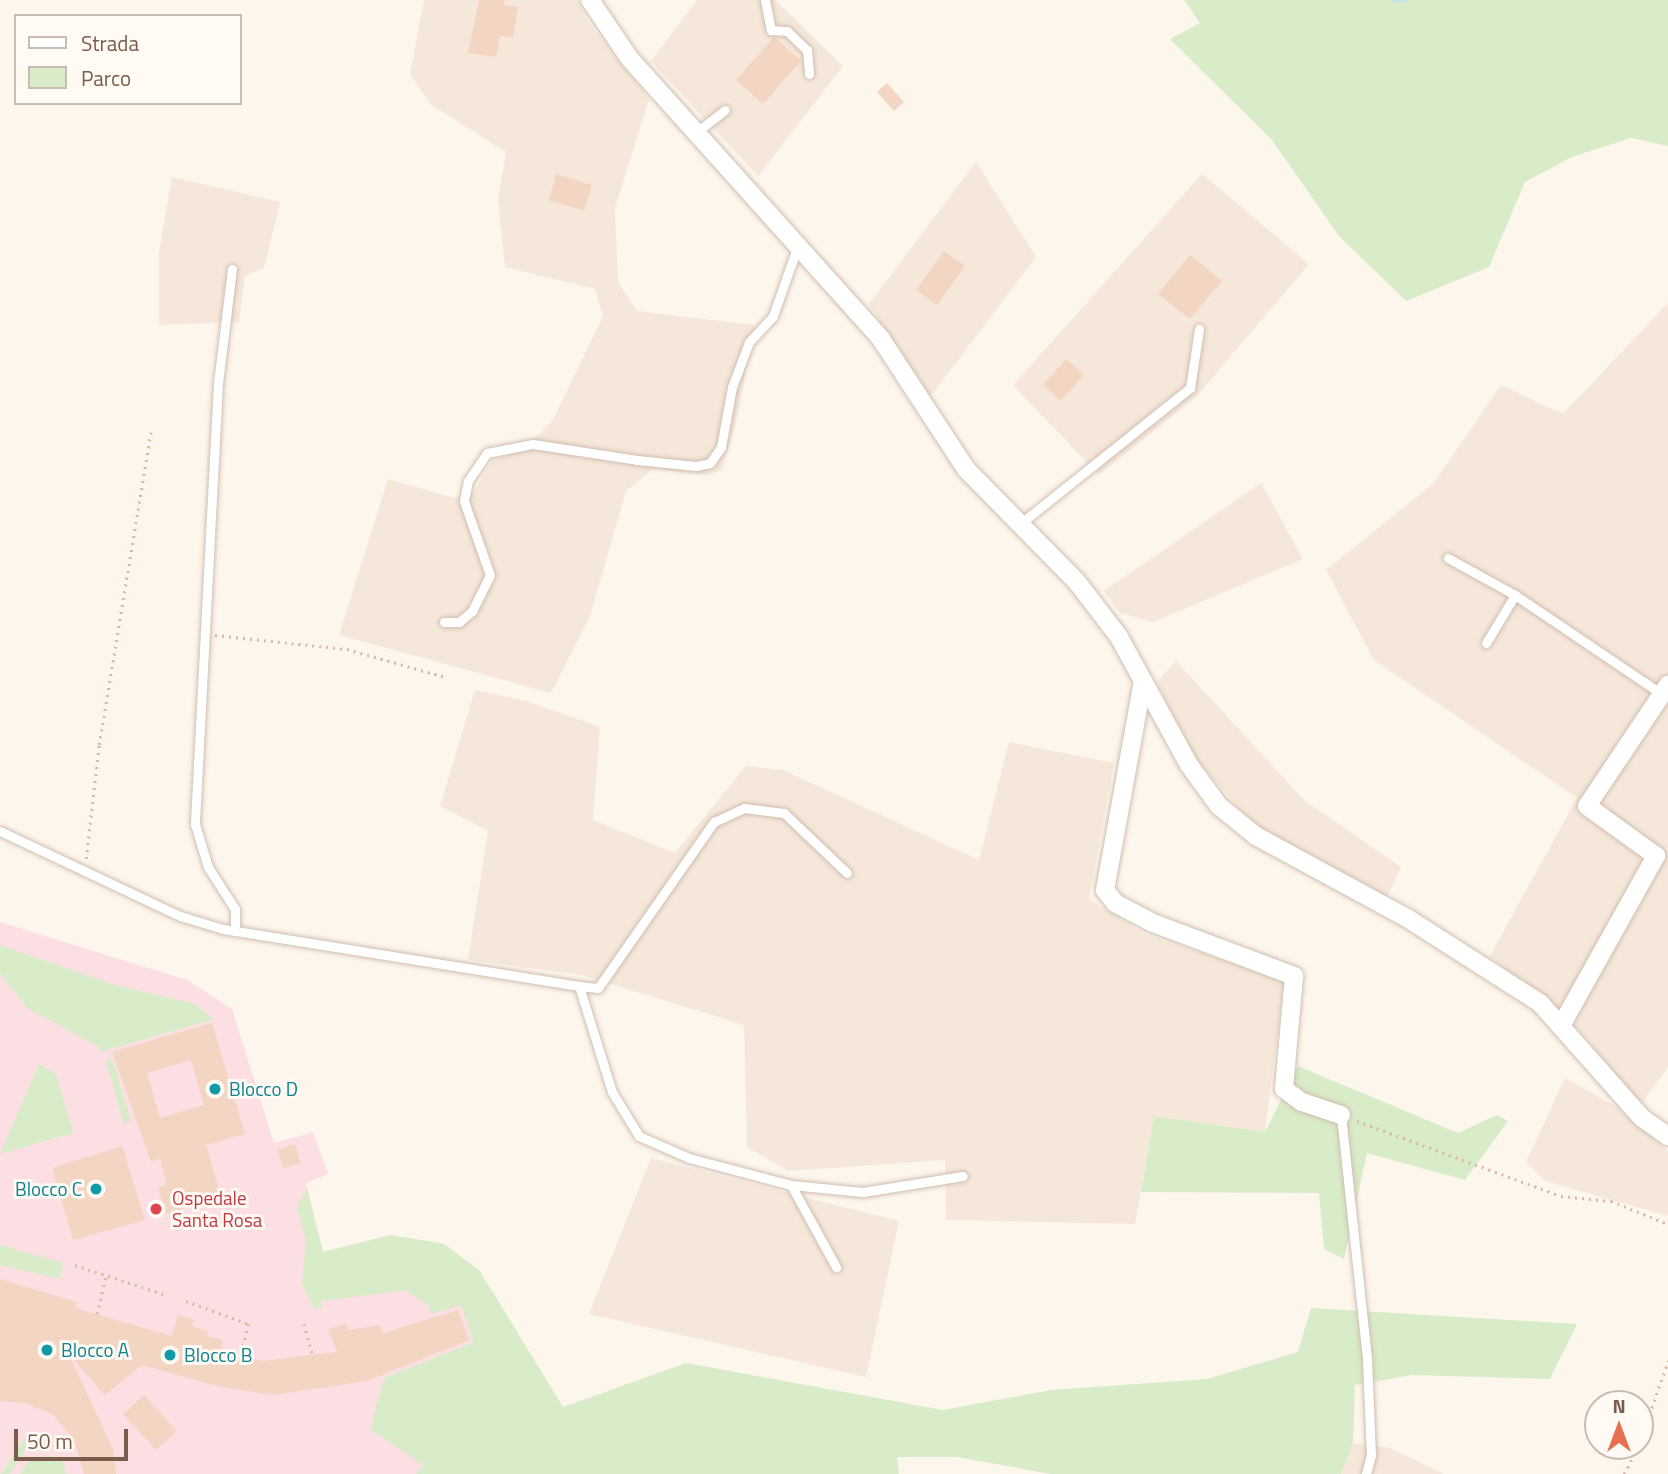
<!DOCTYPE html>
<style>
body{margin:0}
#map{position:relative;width:1668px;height:1474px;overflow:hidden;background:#fdf6ec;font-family:"Titillium Web",sans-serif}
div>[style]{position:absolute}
.residential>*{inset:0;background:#f5e8da}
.medical>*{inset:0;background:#fbdfe3}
.green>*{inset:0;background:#d8ecc9}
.stream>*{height:4.5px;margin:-2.25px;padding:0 2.25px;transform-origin:2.25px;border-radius:2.25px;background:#bfe3e8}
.building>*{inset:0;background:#f3d5c3}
.path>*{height:2.5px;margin-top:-1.25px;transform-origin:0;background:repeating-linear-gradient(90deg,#d9b8a5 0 2px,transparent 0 7px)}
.roads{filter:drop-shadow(0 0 2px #d1beb0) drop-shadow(0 0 2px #d1beb0)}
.service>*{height:9px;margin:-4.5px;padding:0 4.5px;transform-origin:4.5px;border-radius:4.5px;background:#fff}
.minor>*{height:18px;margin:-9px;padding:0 9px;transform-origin:9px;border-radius:9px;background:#fff}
.dots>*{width:19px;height:19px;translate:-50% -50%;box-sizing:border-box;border:4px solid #fffaf3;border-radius:50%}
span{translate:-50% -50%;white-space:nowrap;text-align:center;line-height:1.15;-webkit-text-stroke:6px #fffaf3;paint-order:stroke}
.culture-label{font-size:19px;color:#0d838f}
.left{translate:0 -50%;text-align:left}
.right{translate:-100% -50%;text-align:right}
.health-label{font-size:19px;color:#be3a42}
.legend{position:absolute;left:14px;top:14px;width:228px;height:91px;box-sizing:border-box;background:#fffaf3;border:2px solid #cabbb1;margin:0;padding:9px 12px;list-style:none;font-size:21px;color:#7a5c4d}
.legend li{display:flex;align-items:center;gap:14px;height:35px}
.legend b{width:35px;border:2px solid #cabbb1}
.north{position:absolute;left:1584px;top:1390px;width:70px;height:70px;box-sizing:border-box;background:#fffaf3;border:2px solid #cabbb1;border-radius:50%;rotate:0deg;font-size:19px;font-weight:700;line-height:28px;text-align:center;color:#7a5c4d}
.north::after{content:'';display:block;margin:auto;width:24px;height:32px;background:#e76f51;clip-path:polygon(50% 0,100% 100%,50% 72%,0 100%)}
.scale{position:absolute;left:14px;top:1429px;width:114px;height:32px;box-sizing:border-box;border:4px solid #7a5c4d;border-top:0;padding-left:9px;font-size:21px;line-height:24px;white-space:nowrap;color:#7a5c4d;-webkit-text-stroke:5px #fffaf3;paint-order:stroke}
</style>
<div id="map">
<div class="residential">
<div style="clip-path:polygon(424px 0,577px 0,588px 22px,649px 99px,615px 208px,618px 282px,637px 311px,754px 325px,738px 415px,722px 470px,708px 475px,653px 469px,626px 491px,590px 616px,551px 693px,339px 635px,388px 479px,455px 498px,473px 493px,492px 461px,523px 450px,553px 420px,603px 316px,595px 289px,505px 267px,498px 200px,506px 152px,430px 104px,410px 74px)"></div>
<div style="clip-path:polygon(697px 0,775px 0,843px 66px,758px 176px,651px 61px)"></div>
<div style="clip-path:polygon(976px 162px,1036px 257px,930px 397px,869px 304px)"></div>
<div style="clip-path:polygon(1202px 174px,1309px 264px,1197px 396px,1099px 475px,1013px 385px)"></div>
<div style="clip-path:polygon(172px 177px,280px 202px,264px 268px,245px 276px,239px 322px,159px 325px,159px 252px)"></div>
<div style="clip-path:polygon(1668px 303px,1668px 1067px,1640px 1105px,1580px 1030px,1490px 956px,1577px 798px,1374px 660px,1326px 570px,1434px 483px,1501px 385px,1563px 414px)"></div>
<div style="clip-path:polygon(1261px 483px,1303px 559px,1153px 622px,1120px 613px,1104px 591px)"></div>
<div style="clip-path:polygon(1176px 661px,1305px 801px,1401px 867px,1387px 898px,1253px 824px,1192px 755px,1157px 682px)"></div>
<div style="clip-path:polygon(475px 690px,526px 701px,600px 727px,593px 820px,675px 853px,746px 766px,783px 770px,979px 860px,1009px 742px,1114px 763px,1089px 899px,1144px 934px,1284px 980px,1265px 1132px,1154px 1116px,1135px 1224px,946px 1220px,945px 1160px,789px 1171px,747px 1147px,744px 1025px,582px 975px,468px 960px,488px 831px,440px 806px)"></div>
<div style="clip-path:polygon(1565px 1078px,1617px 1107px,1668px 1152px,1668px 1216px,1545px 1181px,1526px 1162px)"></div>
<div style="clip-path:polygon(651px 1158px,899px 1221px,866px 1377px,589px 1314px)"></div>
<div style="clip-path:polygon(1353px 1443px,1390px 1448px,1444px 1474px,1341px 1474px)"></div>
</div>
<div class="medical">
<div style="clip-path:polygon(0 922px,187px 980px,232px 1009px,274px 1143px,313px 1132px,328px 1174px,306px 1183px,323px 1252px,391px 1235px,444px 1244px,480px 1271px,493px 1474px,0 1474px)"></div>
</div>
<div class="green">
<div style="clip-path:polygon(1184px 0,1668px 0,1668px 146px,1631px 138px,1572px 157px,1525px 182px,1489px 267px,1406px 301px,1339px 236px,1272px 140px,1170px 39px,1200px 23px)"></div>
<div style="clip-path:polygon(0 945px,115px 985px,195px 1004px,214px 1019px,100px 1052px,99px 1047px,27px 1008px,0 973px)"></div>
<div style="clip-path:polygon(112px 1059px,131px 1121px,124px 1124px,106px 1061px)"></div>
<div style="clip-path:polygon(39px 1064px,56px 1074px,73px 1133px,0 1154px)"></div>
<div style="clip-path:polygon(1298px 1066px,1458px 1133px,1497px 1115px,1508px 1121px,1465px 1180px,1367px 1153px,1344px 1259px,1324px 1249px,1319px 1193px,1141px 1192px,1154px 1116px,1265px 1132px)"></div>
<div style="clip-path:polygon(307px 1189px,323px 1252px,391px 1235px,444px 1244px,480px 1271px,563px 1407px,686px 1363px,943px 1410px,1051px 1390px,1207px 1379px,1298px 1352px,1311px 1308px,1577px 1324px,1550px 1379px,1412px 1375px,1355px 1385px,1353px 1443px,1341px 1474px,1051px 1474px,957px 1457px,897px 1457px,899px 1474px,416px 1474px,423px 1465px,370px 1429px,384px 1378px,474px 1342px,461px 1305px,431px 1314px,428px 1306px,406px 1290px,322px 1301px,322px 1309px,314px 1308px,302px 1284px,306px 1242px,297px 1207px)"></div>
<div style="clip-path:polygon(0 1245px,63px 1263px,60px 1279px,0 1265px)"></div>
<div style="clip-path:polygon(28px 1434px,33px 1437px,10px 1474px,1px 1474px)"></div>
<div style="clip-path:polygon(46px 1455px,61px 1459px,66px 1474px,20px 1474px,28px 1462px)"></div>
</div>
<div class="stream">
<div style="left:1394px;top:0;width:10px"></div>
</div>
<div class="building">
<div style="clip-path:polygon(479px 0,505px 0,504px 5px,518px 7px,513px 38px,500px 36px,496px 57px,468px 53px)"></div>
<div style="clip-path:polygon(774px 37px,801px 61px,763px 104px,736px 80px)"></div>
<div style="clip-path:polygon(887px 83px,904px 102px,894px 111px,877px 92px)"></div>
<div style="clip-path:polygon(556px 174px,592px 185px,584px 211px,549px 200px)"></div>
<div style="clip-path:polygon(944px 251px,965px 266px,937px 305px,916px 290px)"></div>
<div style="clip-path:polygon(1190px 255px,1222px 281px,1190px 319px,1158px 294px)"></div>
<div style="clip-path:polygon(1066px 359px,1084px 375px,1061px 401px,1043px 385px)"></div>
<div style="clip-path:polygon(evenodd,212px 1023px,245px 1134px,206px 1145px,221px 1196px,166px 1214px,158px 1187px,167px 1185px,160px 1159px,151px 1162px,112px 1052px,212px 1023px,191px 1060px,204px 1105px,160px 1118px,147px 1073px,191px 1060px)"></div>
<div style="clip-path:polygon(295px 1144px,301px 1163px,283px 1168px,277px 1150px)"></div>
<div style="clip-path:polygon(122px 1146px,145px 1220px,73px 1240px,52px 1168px)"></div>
<div style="clip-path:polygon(0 1279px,77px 1302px,75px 1308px,172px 1336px,178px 1315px,194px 1320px,192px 1326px,208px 1331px,207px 1336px,223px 1340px,220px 1352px,262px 1361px,337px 1352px,328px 1329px,346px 1323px,348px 1330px,380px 1325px,383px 1333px,458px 1310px,469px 1340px,367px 1381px,273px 1395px,217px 1386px,142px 1365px,105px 1395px,69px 1355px,113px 1449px,116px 1474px,84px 1474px,74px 1439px,52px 1414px,24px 1403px,0 1401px)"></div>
<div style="clip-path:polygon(144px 1395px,177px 1431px,156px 1450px,123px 1414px)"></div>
</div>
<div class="path">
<div style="left:215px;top:635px;width:133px;rotate:6.1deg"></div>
<div style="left:347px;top:649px;width:102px;rotate:15.9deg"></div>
<div style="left:86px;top:859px;width:115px;rotate:-83.5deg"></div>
<div style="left:99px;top:745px;width:317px;rotate:-80.6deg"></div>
<div style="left:1357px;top:1121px;width:217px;rotate:20.2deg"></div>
<div style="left:1561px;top:1196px;width:50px;rotate:5.7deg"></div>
<div style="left:1611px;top:1201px;width:61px;rotate:22deg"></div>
<div style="left:75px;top:1265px;width:93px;rotate:18.2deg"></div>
<div style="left:186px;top:1301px;width:67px;rotate:20.1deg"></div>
<div style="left:249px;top:1324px;width:35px;rotate:105deg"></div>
<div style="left:97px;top:1314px;width:39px;rotate:-77deg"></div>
<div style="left:304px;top:1324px;width:35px;rotate:74deg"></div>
<div style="left:1640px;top:1441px;width:85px;rotate:-70.7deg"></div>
<div style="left:1624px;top:1474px;width:31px;rotate:-63deg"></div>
</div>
<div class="roads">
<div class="service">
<div style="left:765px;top:0;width:31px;rotate:79deg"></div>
<div style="left:771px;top:30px;width:16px;rotate:4deg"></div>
<div style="left:787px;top:31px;width:28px;rotate:44deg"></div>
<div style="left:807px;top:50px;width:24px;rotate:85deg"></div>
<div style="left:698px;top:131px;width:34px;rotate:-38deg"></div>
<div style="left:232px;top:269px;width:115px;rotate:97deg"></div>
<div style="left:218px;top:383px;width:442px;rotate:93deg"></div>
<div style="left:195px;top:824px;width:45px;rotate:73.2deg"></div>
<div style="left:208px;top:867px;width:50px;rotate:57.3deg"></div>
<div style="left:235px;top:909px;width:22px;rotate:90deg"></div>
<div style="left:1020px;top:524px;width:218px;rotate:-38.7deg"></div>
<div style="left:1190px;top:388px;width:60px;rotate:-81.3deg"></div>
<div style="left:1448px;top:558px;width:77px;rotate:28.9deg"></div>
<div style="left:1515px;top:595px;width:177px;rotate:34deg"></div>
<div style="left:444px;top:622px;width:15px"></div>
<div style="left:459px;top:622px;width:17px;rotate:-40deg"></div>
<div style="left:472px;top:611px;width:40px;rotate:-63.4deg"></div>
<div style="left:490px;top:575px;width:78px;rotate:-109.4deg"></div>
<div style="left:464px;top:501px;width:20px;rotate:-79deg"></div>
<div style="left:468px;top:481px;width:34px;rotate:-56deg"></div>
<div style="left:487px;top:453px;width:47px;rotate:-11.1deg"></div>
<div style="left:533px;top:444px;width:105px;rotate:8.7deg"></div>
<div style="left:637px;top:460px;width:59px;rotate:5.8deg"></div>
<div style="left:696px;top:466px;width:14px;rotate:-12deg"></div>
<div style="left:710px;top:463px;width:19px;rotate:-55deg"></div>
<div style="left:721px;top:447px;width:61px;rotate:-79.6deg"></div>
<div style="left:732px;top:387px;width:48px;rotate:-69.3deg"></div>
<div style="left:749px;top:342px;width:35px;rotate:-47deg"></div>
<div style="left:773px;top:316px;width:75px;rotate:-70.6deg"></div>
<div style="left:1486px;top:643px;width:56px;rotate:-58.9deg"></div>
<div style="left:0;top:831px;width:199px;rotate:25.3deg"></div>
<div style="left:180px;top:916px;width:45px;rotate:16.8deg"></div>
<div style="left:223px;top:929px;width:361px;rotate:9.1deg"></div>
<div style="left:579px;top:986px;width:111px;rotate:72.7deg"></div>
<div style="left:612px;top:1092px;width:52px;rotate:58.5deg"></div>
<div style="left:639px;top:1136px;width:55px;rotate:23.7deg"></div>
<div style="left:689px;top:1158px;width:106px;rotate:14.8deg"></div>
<div style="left:791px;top:1185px;width:72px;rotate:5.6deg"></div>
<div style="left:863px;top:1192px;width:101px;rotate:-9.1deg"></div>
<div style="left:579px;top:986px;width:19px;rotate:6deg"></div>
<div style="left:598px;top:988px;width:203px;rotate:-55.1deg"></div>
<div style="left:714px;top:822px;width:33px;rotate:-25deg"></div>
<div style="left:744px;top:808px;width:40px;rotate:7.1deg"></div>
<div style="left:784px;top:813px;width:87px;rotate:43.6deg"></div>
<div style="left:1341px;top:1115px;width:246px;rotate:83.9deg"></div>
<div style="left:1367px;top:1360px;width:95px;rotate:87.6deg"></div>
<div style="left:1371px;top:1455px;width:20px;rotate:105deg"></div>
<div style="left:791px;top:1185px;width:94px;rotate:61.2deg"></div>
</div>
<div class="minor">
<div style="left:590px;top:0;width:71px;rotate:55.9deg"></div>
<div style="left:630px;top:59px;width:376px;rotate:48.1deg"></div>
<div style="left:881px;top:339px;width:155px;rotate:56.8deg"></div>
<div style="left:966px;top:469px;width:158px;rotate:45.5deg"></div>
<div style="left:1077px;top:582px;width:69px;rotate:52.6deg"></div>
<div style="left:1119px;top:637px;width:146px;rotate:61.3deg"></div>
<div style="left:1189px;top:765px;width:51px;rotate:53.8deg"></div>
<div style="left:1219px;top:806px;width:48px;rotate:39deg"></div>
<div style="left:1256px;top:836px;width:172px;rotate:28.5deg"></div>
<div style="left:1407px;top:918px;width:158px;rotate:32.6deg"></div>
<div style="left:1540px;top:1003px;width:154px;rotate:48.4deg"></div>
<div style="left:1642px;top:1118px;width:32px;rotate:35deg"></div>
<div style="left:1143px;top:681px;width:212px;rotate:100.3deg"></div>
<div style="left:1105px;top:890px;width:16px;rotate:52deg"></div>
<div style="left:1115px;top:903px;width:43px;rotate:27.8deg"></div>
<div style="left:1153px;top:923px;width:151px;rotate:20.6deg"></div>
<div style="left:1294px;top:976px;width:113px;rotate:95.1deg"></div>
<div style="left:1284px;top:1089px;width:22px;rotate:36deg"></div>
<div style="left:1302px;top:1102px;width:41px;rotate:18.4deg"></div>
<div style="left:1562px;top:1024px;width:193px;rotate:-60.8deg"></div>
<div style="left:1656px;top:856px;width:85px;rotate:-144.1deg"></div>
<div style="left:1587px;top:806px;width:146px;rotate:-56.2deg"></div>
</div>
</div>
<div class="dots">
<div style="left:215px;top:1089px;background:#0f9aa8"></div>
<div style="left:96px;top:1189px;background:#0f9aa8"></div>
<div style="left:156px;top:1209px;background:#e0444e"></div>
<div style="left:47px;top:1350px;background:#0f9aa8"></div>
<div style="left:170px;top:1355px;background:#0f9aa8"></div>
</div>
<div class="culture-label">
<span class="left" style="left:229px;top:1089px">Blocco D</span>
<span class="right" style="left:82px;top:1189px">Blocco C</span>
<span class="left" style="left:61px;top:1350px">Blocco A</span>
<span class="left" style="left:184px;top:1355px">Blocco B</span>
</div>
<div class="health-label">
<span class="left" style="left:172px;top:1209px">Ospedale<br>Santa Rosa</span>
</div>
<ul class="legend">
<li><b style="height:9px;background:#fff"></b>Strada</li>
<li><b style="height:19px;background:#d8ecc9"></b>Parco</li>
</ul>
<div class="north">N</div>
<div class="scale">50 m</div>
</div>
